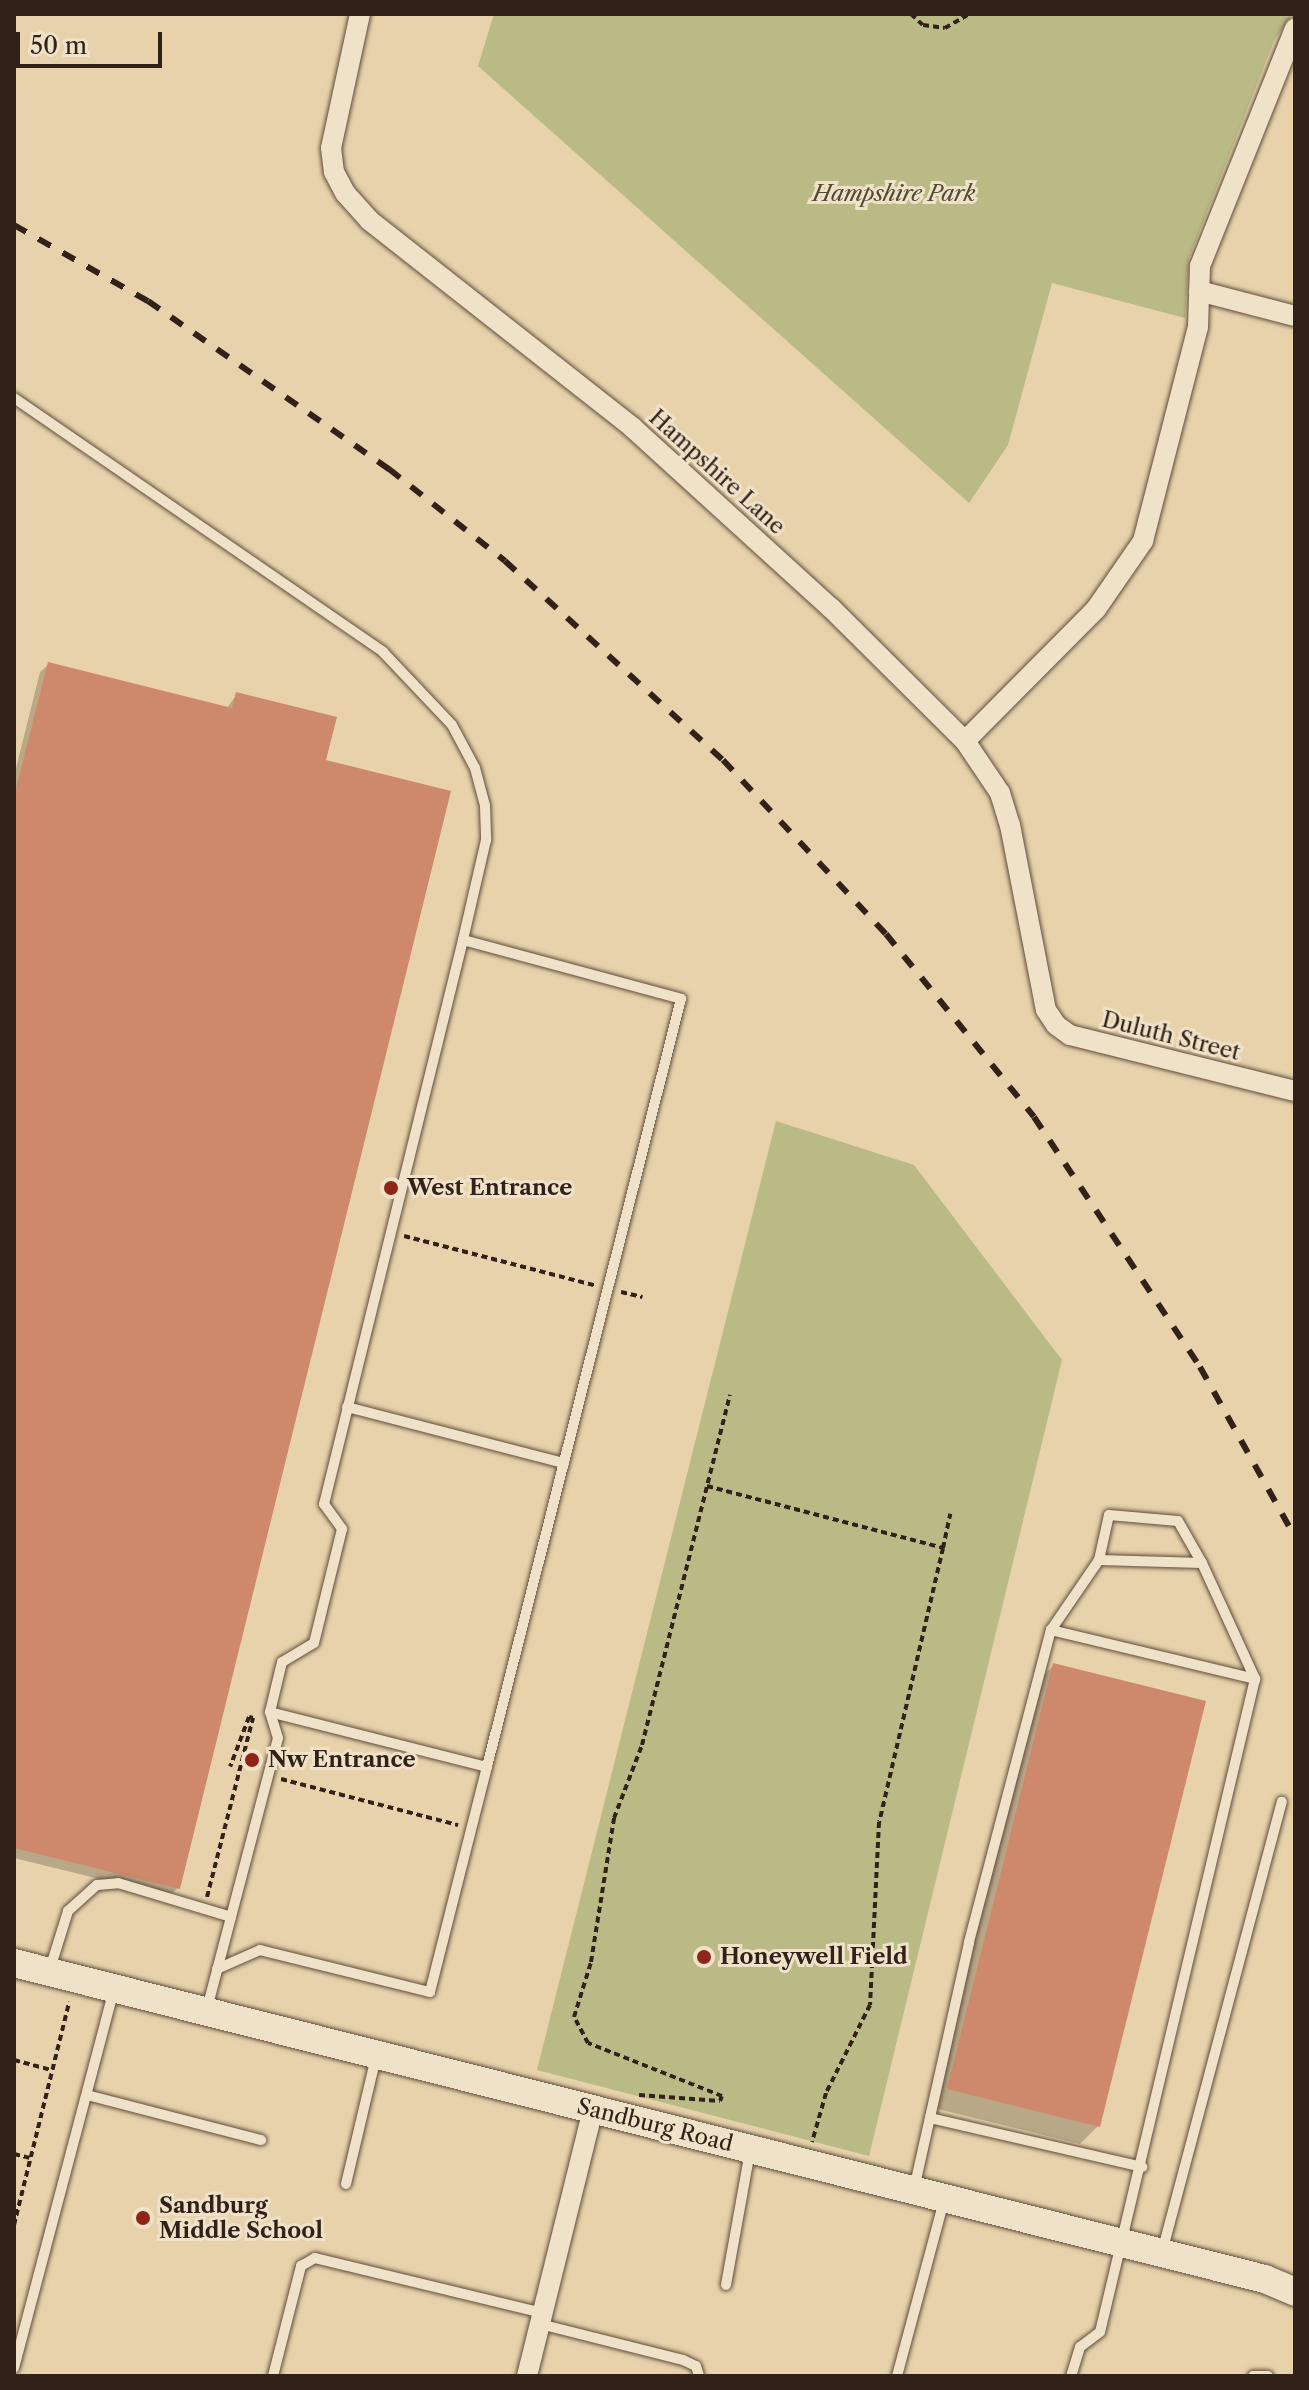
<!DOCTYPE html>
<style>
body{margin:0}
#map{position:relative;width:1309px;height:2390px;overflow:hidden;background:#e7d2ab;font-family:"Libre Caslon Text",serif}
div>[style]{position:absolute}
.green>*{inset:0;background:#baba86}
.shadow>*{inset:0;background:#0003}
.building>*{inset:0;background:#ce886b}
.path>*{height:4px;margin-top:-2px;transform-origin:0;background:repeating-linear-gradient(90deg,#322118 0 6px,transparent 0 10px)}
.roads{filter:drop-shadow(0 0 2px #5f4d3d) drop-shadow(0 0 2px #5f4d3d)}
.lane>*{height:10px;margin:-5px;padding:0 5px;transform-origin:5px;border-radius:5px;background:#efe2c8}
.street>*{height:20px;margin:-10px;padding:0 10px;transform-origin:10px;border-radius:10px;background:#efe2c8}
.secondary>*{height:28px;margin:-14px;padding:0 14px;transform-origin:14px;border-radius:14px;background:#efe2c8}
.rail>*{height:6px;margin-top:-3px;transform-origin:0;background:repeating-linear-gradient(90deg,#322118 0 14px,transparent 0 28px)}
.dots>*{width:22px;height:22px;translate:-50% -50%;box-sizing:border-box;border:4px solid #efe2c8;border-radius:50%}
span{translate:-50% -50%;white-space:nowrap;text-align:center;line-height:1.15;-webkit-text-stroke:6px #efe2c8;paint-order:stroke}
.park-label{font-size:22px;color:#544734;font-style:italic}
.street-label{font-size:22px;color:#322118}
.poi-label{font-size:22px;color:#322118;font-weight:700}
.left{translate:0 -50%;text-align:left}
.frame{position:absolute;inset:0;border:16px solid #322118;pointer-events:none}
.scale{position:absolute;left:16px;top:32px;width:146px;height:36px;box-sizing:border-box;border:4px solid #322118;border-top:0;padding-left:10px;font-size:24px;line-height:28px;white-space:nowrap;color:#322118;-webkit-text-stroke:6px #efe2c8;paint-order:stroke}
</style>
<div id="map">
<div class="green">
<div style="clip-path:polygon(494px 14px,1292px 14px,1274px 41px,1189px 258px,1185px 318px,1052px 283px,1008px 445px,969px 503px,478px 66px)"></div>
<div style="clip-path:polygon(776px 1121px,914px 1165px,1062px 1360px,869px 2156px,537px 2070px)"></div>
</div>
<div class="shadow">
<div style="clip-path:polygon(49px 664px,227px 708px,237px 694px,324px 762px,178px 1888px,169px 1896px,14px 1858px,14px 776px,40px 672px)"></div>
<div style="clip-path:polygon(1054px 1665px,1098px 2126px,1080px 2144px,930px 2107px,1036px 1683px)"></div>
</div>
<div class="building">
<div style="clip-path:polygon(48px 662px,232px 708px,236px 692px,337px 717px,326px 760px,451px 791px,180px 1889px,14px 1848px,14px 797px)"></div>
<div style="clip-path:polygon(1053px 1663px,1206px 1701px,1100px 2127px,947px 2089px)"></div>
</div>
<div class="path">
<div style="left:688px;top:14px;width:40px"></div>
<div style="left:911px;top:14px;width:16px;rotate:43deg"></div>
<div style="left:923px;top:25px;width:22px;rotate:8deg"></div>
<div style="left:945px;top:28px;width:28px;rotate:-30deg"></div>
<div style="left:404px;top:1236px;width:199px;rotate:14.5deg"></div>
<div style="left:621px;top:1292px;width:22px;rotate:13deg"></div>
<div style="left:707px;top:1486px;width:244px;rotate:14.7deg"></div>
<div style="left:943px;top:1548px;width:281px;rotate:103.1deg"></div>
<div style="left:879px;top:1822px;width:183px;rotate:92.8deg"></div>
<div style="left:870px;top:2005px;width:98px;rotate:116.6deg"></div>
<div style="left:826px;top:2093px;width:51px;rotate:105.9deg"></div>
<div style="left:943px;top:1548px;width:35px;rotate:-78deg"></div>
<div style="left:281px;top:1779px;width:183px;rotate:14.6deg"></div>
<div style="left:207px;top:1897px;width:185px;rotate:-75.6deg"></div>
<div style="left:253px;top:1718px;width:4px;rotate:-166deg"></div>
<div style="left:249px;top:1717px;width:53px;rotate:110.8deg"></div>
<div style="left:14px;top:2060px;width:39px;rotate:15deg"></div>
<div style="left:639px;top:2095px;width:81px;rotate:4.2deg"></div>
<div style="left:720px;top:2101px;width:5px;rotate:-68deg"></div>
<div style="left:722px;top:2096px;width:144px;rotate:-158.4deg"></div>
<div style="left:588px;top:2043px;width:30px;rotate:-118deg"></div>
<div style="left:574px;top:2017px;width:58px;rotate:-72.8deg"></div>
<div style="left:591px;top:1962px;width:146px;rotate:-80.9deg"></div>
<div style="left:614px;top:1818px;width:78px;rotate:-69deg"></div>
<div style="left:642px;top:1745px;width:361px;rotate:-75.9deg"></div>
<div style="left:14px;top:2154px;width:16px;rotate:14deg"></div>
<div style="left:14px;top:2225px;width:230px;rotate:-76.1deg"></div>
</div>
<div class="roads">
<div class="lane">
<div style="left:14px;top:398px;width:448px;rotate:34.5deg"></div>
<div style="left:383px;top:652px;width:100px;rotate:46.6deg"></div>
<div style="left:452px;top:725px;width:49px;rotate:61.9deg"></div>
<div style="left:475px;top:768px;width:39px;rotate:75deg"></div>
<div style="left:485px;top:806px;width:34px;rotate:88deg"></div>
<div style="left:486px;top:840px;width:103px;rotate:103deg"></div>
<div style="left:463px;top:940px;width:581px;rotate:103.84deg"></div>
<div style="left:324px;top:1504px;width:31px;rotate:54deg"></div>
<div style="left:342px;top:1529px;width:117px;rotate:103.8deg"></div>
<div style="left:314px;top:1643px;width:37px;rotate:149deg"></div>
<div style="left:282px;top:1662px;width:51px;rotate:103.5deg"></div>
<div style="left:270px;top:1712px;width:27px;rotate:73deg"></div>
<div style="left:278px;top:1738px;width:280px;rotate:104.7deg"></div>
<div style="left:463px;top:940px;width:226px;rotate:15.1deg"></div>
<div style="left:681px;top:999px;width:792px;rotate:104.18deg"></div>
<div style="left:347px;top:1407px;width:224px;rotate:14.5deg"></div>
<div style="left:1099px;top:1560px;width:46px;rotate:-77.5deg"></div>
<div style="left:1109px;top:1515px;width:69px;rotate:5deg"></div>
<div style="left:1178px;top:1521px;width:48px;rotate:60.3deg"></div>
<div style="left:1051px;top:1630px;width:210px;rotate:13.5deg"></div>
<div style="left:217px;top:1969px;width:47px;rotate:-23.8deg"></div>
<div style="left:260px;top:1950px;width:175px;rotate:13.9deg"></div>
<div style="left:430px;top:1992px;width:232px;rotate:-75.8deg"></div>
<div style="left:487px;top:1767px;width:224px;rotate:-165.8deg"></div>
<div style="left:49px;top:1972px;width:64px;rotate:-72.7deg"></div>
<div style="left:68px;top:1911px;width:39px;rotate:-42deg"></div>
<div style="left:97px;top:1885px;width:21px;rotate:-5deg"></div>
<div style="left:118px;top:1883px;width:118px;rotate:16.7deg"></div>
<div style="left:87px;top:2095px;width:180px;rotate:14.5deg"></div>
<div style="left:930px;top:2118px;width:218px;rotate:13deg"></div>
<div style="left:346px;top:2184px;width:130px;rotate:-76.7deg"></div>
<div style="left:914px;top:2189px;width:253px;rotate:-77.4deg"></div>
<div style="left:969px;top:1942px;width:323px;rotate:-75.3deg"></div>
<div style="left:1051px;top:1630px;width:85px;rotate:-55.6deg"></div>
<div style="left:1099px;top:1560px;width:103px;rotate:1.7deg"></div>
<div style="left:1202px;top:1563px;width:128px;rotate:65.4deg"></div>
<div style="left:1255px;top:1679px;width:671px;rotate:103.35deg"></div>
<div style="left:1100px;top:2332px;width:25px;rotate:143deg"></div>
<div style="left:1080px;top:2347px;width:30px;rotate:107deg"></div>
<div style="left:1162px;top:2252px;width:466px;rotate:-75.1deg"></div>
<div style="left:726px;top:2285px;width:136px;rotate:-79.8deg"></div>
<div style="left:540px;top:2324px;width:147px;rotate:14.1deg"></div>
<div style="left:683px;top:2360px;width:14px;rotate:25deg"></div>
<div style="left:696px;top:2366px;width:10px;rotate:73deg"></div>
<div style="left:14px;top:2368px;width:391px;rotate:-75.2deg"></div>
<div style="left:273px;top:2376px;width:114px;rotate:-75.7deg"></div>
<div style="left:301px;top:2266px;width:16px;rotate:-30deg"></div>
<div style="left:315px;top:2258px;width:235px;rotate:13.6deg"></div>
<div style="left:897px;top:2376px;width:182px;rotate:-75deg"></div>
<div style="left:1253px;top:2376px;width:15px"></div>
</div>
<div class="street">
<div style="left:360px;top:14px;width:137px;rotate:102.2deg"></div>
<div style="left:331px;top:148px;width:24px;rotate:83deg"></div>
<div style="left:334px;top:172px;width:24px;rotate:62deg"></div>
<div style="left:345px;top:193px;width:36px;rotate:48deg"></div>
<div style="left:369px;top:220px;width:336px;rotate:38.2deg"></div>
<div style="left:633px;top:428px;width:268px;rotate:42.3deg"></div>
<div style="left:831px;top:608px;width:189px;rotate:44.8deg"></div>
<div style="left:965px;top:741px;width:63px;rotate:56.1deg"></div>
<div style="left:1000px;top:793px;width:34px;rotate:73deg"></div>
<div style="left:1010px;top:825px;width:188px;rotate:79deg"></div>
<div style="left:1046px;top:1010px;width:18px;rotate:56deg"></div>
<div style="left:1056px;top:1025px;width:17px;rotate:36deg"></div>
<div style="left:1070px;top:1035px;width:232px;rotate:14deg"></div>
<div style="left:1199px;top:291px;width:99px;rotate:14.6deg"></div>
<div style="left:965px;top:741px;width:186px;rotate:-45.2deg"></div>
<div style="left:1096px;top:609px;width:83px;rotate:-55.3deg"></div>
<div style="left:1143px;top:541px;width:221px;rotate:-75.6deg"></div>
<div style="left:1198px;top:327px;width:61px;rotate:-88.1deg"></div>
<div style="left:1200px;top:266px;width:256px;rotate:-68.2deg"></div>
<div style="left:527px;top:2376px;width:275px;rotate:-76.1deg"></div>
</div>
<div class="secondary">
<div style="left:14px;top:1963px;width:1290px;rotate:14.18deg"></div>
<div style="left:1265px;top:2279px;width:33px;rotate:23deg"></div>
</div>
</div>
<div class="rail">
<div style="left:14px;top:225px;width:154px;rotate:29.6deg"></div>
<div style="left:148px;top:301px;width:294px;rotate:34.9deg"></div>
<div style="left:389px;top:469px;width:148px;rotate:38.4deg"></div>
<div style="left:505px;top:561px;width:295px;rotate:42.4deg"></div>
<div style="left:723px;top:760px;width:238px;rotate:46.9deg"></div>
<div style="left:886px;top:934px;width:235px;rotate:51deg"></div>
<div style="left:1034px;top:1117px;width:300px;rotate:56.4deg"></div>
<div style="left:1200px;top:1367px;width:195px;rotate:60.8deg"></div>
</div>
<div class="dots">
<div style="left:391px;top:1188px;background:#8f2418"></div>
<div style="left:252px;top:1760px;background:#8f2418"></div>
<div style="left:704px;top:1957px;background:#8f2418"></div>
<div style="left:143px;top:2218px;background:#8f2418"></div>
</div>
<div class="park-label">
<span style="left:894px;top:194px">Hampshire Park</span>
</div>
<div class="street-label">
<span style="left:717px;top:472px;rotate:42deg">Hampshire Lane</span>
<span style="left:1171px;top:1036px;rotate:14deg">Duluth Street</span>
<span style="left:655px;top:2125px;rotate:14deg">Sandburg Road</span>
</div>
<div class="poi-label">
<span class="left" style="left:407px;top:1188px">West Entrance</span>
<span class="left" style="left:268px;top:1760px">Nw Entrance</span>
<span class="left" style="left:720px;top:1957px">Honeywell Field</span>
<span class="left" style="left:159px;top:2218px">Sandburg<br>Middle School</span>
</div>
<div class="frame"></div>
<div class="scale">50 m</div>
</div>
